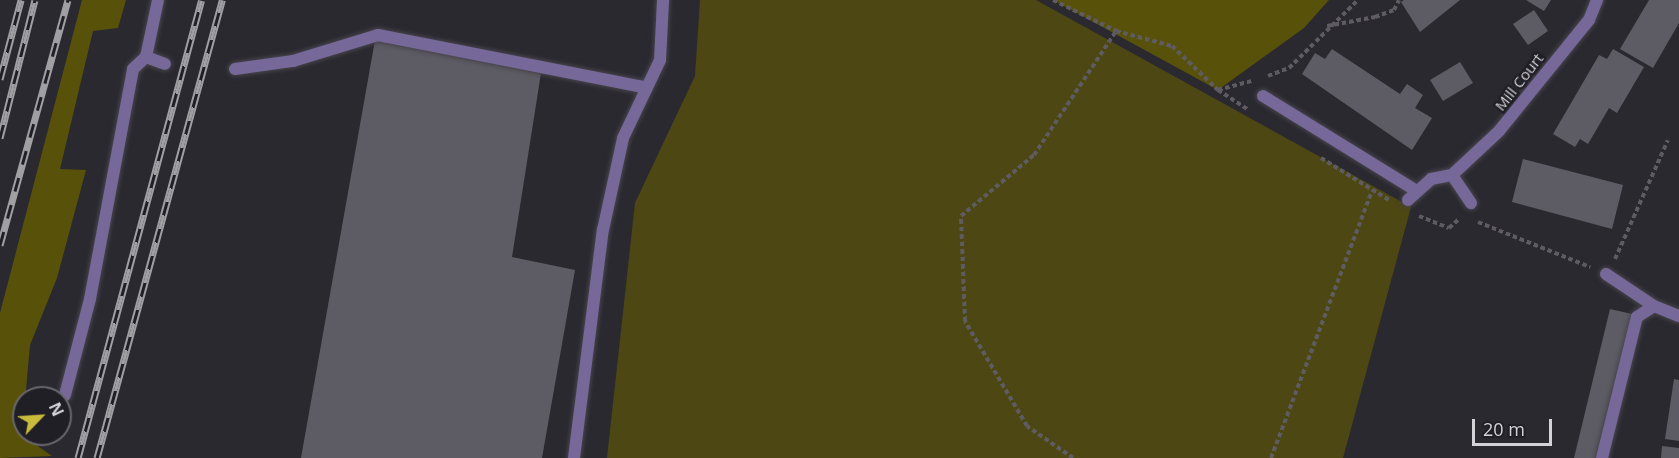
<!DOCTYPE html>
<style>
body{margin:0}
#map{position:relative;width:1679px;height:458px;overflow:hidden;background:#2b2930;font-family:"Open Sans",sans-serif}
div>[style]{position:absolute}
.green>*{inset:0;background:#4d4713}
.forest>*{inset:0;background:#585109}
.building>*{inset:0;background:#5d5b63}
.path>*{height:4px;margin-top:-2px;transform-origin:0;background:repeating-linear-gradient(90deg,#5e5c62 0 4.5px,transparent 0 7.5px)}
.roads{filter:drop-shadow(0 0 2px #46444b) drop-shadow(0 0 2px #46444b)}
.service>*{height:12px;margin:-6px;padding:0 6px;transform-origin:6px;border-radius:6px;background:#766898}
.minor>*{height:12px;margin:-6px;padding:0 6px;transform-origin:6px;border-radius:6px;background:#766898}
.rail>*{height:7px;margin-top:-3.5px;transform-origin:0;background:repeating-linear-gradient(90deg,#211f26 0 14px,#a09fa4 0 28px);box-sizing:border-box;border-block:2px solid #a09fa4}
span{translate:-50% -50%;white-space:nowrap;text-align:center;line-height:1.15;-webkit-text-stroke:5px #211f26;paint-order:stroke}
.street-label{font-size:15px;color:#d3d2d6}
.north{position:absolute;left:12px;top:386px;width:60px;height:60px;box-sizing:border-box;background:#211f26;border:2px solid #68676c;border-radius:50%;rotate:65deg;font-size:16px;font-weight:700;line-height:24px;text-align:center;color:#d3d2d6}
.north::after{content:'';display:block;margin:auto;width:21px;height:27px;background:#c9bb3b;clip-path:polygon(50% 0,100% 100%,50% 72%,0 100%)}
.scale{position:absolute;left:1472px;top:419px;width:80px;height:27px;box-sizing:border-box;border:3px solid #d3d2d6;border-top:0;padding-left:8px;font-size:18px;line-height:21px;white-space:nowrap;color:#d3d2d6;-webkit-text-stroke:4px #211f26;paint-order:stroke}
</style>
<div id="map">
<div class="green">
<div style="clip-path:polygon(700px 0,1036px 0,1411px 207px,1343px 458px,607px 458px,635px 203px,695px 76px)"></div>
</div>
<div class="forest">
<div style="clip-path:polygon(82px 0,126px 0,118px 28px,93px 31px,60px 169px,86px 170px,57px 278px,30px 345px,22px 435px,52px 456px,0 458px,0 313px)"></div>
<div style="clip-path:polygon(1053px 0,1329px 0,1304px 28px,1218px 90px)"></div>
</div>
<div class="building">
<div style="clip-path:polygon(1460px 0,1420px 32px,1401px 2px,1404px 0)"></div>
<div style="clip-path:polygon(1526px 0,1551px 0,1544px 11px)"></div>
<div style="clip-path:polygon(1649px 0,1679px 0,1679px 23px,1653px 68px,1620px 49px)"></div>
<div style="clip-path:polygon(1534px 10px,1548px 31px,1528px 45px,1513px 24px)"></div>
<div style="clip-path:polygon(375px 40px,541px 73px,512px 257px,575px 270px,542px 458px,301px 458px)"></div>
<div style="clip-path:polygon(1332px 49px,1400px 94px,1407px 84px,1423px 95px,1415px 108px,1432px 118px,1412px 150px,1302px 74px,1315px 53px,1325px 59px)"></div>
<div style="clip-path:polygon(1613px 49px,1644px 67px,1617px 113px,1609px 108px,1588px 144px,1580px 139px,1575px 147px,1553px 134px,1599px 55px,1607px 59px)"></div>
<div style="clip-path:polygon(1460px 62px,1473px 83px,1443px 101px,1430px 80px)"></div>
<div style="clip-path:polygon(1523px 159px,1623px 185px,1612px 229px,1512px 202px)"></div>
<div style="clip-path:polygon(1610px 309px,1632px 314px,1597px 458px,1574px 458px)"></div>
<div style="clip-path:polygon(1674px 379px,1679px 380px,1679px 441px,1665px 439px)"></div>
<div style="clip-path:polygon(1662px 446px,1679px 448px,1679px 458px,1661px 458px)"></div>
</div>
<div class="path">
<div style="left:1053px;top:0;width:70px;rotate:26.2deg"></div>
<div style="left:1116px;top:31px;width:58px;rotate:15deg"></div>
<div style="left:1172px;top:46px;width:64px;rotate:43.7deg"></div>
<div style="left:1218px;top:90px;width:35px;rotate:33deg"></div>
<div style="left:1327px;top:26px;width:49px;rotate:-10.6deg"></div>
<div style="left:1375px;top:17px;width:20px;rotate:-20deg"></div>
<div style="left:1394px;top:10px;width:11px;rotate:-63deg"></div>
<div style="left:1268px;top:76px;width:22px;rotate:-21deg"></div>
<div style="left:1289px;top:68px;width:97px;rotate:-44.6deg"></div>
<div style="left:1218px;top:90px;width:35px;rotate:-15deg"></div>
<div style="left:1321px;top:158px;width:80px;rotate:31.7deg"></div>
<div style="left:1419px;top:216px;width:32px;rotate:22deg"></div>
<div style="left:1449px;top:228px;width:15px;rotate:-42deg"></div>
<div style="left:1478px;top:222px;width:121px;rotate:21.9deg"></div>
<div style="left:1615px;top:259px;width:130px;rotate:-66deg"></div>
<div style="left:1073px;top:458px;width:56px;rotate:-145.2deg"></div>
<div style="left:1027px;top:426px;width:122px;rotate:-120.6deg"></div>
<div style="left:965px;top:321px;width:105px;rotate:-92.2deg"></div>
<div style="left:961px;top:216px;width:95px;rotate:-39.9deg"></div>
<div style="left:1034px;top:155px;width:149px;rotate:-56.5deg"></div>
<div style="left:1271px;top:458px;width:285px;rotate:-69.3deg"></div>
</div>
<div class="roads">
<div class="service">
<div style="left:146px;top:57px;width:20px;rotate:20deg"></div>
<div style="left:235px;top:69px;width:59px;rotate:-7.9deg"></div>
<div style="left:293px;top:61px;width:89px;rotate:-17deg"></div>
<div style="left:378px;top:35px;width:274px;rotate:11.1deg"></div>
<div style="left:1263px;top:96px;width:179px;rotate:31.7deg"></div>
<div style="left:65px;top:395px;width:99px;rotate:-75.4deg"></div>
<div style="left:90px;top:299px;width:234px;rotate:-79.4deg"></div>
<div style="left:133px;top:69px;width:18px;rotate:-43deg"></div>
<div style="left:146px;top:57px;width:58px;rotate:-78.1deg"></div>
<div style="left:574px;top:458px;width:230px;rotate:-82.8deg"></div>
<div style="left:603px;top:230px;width:94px;rotate:-77.7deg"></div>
<div style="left:623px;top:138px;width:86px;rotate:-64.6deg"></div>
<div style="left:660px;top:60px;width:60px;rotate:-87.1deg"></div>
<div style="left:1602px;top:458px;width:145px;rotate:-76.1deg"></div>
<div style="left:1637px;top:317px;width:20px;rotate:-33deg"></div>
</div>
<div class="minor">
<div style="left:1452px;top:175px;width:34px;rotate:56deg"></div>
<div style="left:1408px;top:200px;width:31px;rotate:-42deg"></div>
<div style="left:1431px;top:179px;width:21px;rotate:-11deg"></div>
<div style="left:1452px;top:175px;width:64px;rotate:-43.1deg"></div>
<div style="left:1499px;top:131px;width:143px;rotate:-51deg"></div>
<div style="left:1589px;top:20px;width:22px;rotate:-68deg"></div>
<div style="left:1606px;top:274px;width:58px;rotate:33.7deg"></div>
<div style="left:1654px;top:306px;width:27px;rotate:22deg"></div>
</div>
</div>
<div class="rail">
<div style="left:0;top:79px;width:82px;rotate:-75.1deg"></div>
<div style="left:0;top:138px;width:142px;rotate:-75.8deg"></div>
<div style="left:0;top:245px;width:254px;rotate:-74.5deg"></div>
<div style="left:78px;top:458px;width:474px;rotate:-74.9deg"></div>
<div style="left:97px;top:458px;width:475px;rotate:-74.7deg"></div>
</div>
<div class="street-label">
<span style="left:1519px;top:82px;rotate:-52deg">Mill Court</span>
</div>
<div class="north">N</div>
<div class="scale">20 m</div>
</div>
